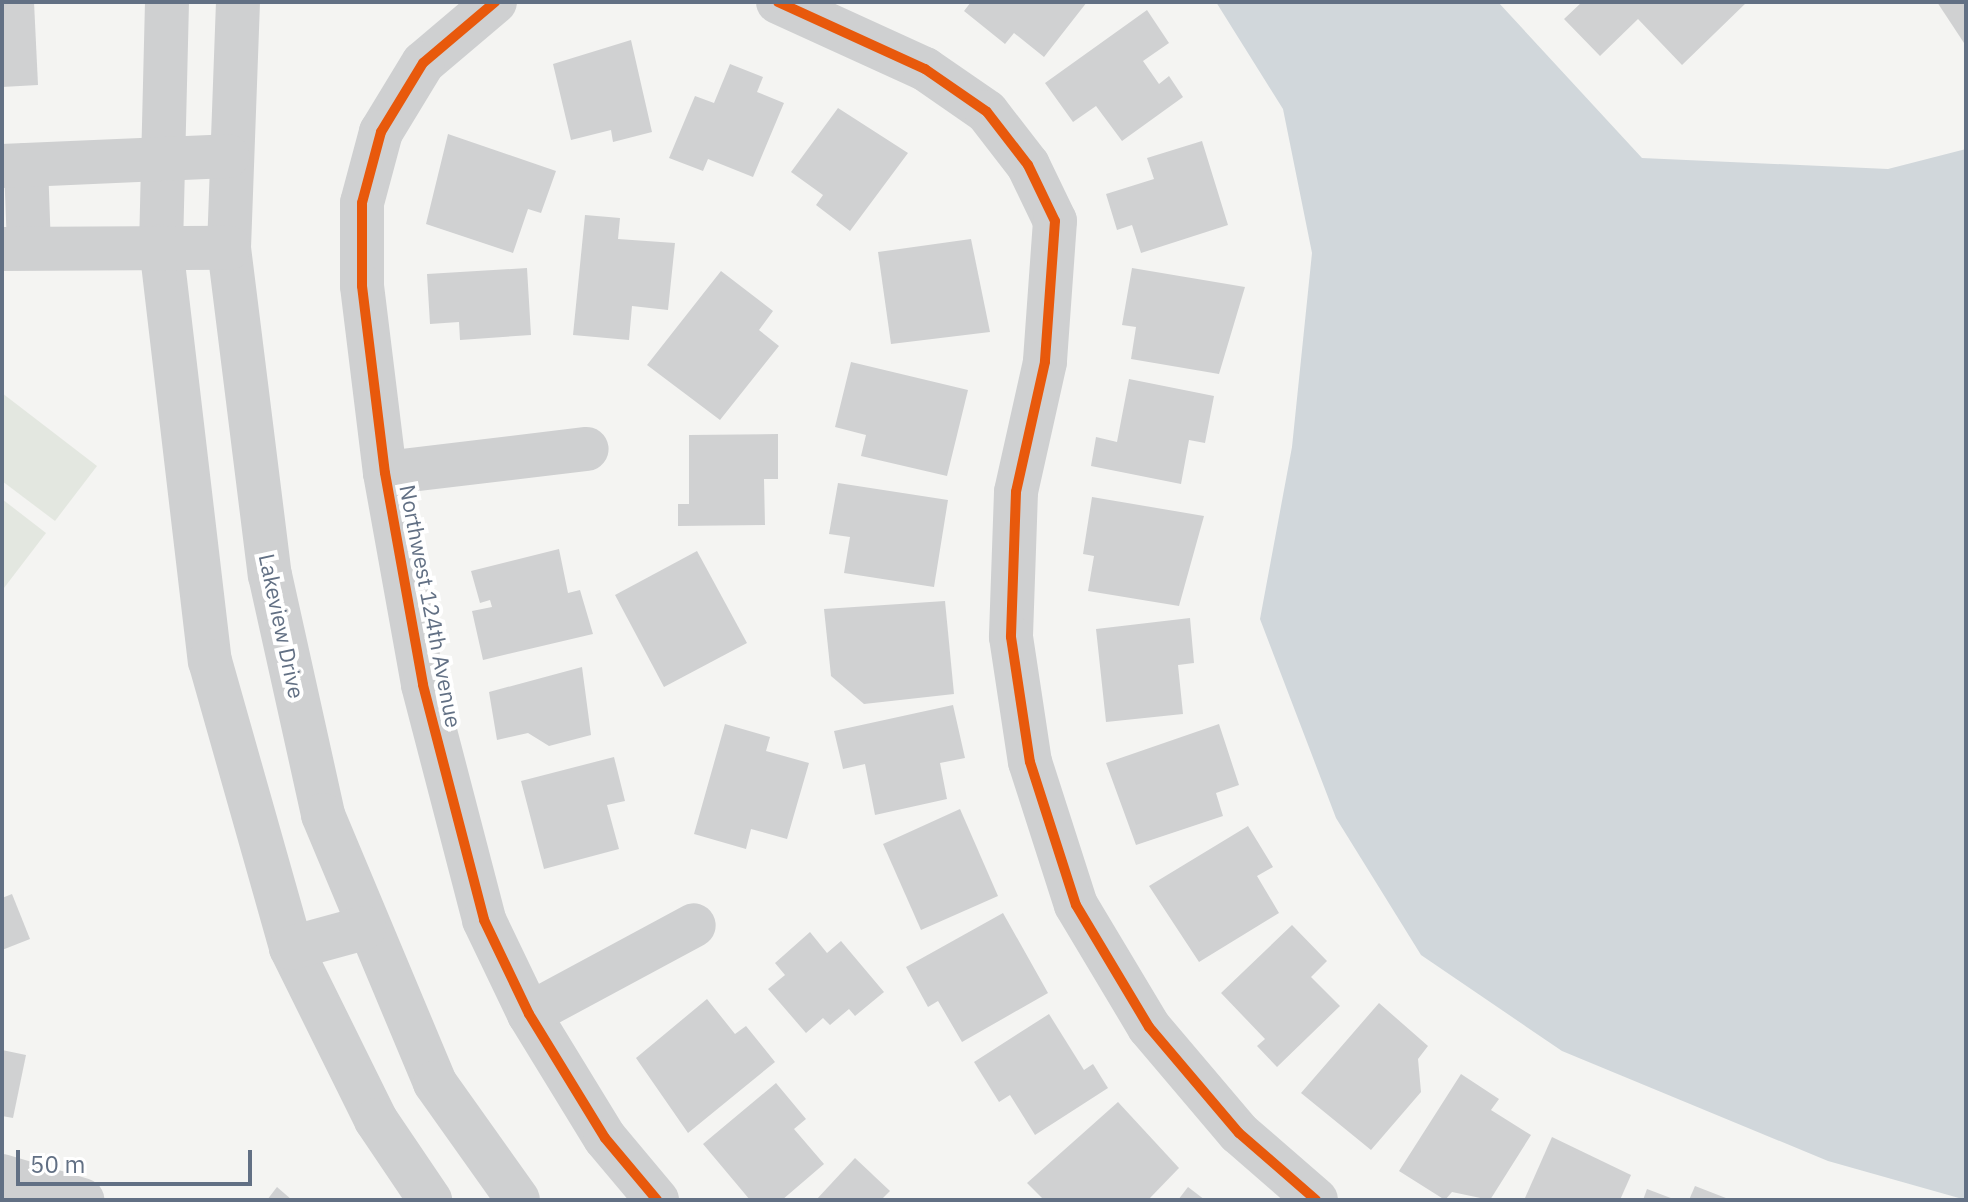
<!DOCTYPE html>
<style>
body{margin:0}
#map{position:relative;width:1968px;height:1202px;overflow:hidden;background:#f4f4f2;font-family:"IBM Plex Sans",sans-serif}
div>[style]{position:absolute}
.green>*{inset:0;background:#e3e7e0}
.water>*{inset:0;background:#d1d7db}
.building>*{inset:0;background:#d0d1d2}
.minor>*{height:44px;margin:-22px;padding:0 22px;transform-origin:22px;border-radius:22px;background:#cfd0d1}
.cycleway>*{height:10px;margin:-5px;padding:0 5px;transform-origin:5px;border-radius:5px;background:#e8590c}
span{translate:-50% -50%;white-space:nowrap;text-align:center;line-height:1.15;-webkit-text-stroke:8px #fff;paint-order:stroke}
.street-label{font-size:22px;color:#627084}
.frame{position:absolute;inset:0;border:4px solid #627084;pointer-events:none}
.scale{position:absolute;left:16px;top:1150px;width:236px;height:36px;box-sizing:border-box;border:4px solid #627084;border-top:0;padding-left:10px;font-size:24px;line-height:28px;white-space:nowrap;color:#627084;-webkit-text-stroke:6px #fff;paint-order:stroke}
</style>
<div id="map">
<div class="green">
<div style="clip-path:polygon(2px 393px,97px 466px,55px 521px,2px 481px)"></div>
<div style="clip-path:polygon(2px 499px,46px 533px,4px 588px,2px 587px)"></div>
</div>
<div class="water">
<div style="clip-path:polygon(1216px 2px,1498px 2px,1642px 158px,1888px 169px,1966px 149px,1966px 1200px,1828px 1161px,1562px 1051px,1421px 955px,1336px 818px,1260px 619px,1292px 447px,1312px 253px,1283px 109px)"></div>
</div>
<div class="building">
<div style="clip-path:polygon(34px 2px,38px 85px,2px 87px,2px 3px)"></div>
<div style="clip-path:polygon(971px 2px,1087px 2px,1044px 57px,1014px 33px,1005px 44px,964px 11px)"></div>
<div style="clip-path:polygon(1582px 2px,1747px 2px,1682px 65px,1638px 19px,1600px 56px,1564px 19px)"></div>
<div style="clip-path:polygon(1937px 2px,1966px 2px,1966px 46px)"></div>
<div style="clip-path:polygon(1147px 10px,1169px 43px,1143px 61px,1159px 84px,1169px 76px,1183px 97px,1122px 141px,1096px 106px,1073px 122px,1045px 83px)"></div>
<div style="clip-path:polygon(631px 40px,652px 132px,613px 142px,611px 130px,571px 140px,553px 64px)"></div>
<div style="clip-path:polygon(730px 64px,763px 77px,757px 92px,784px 103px,753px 177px,708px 159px,703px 171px,669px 158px,695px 96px,714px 103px)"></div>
<div style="clip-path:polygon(838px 108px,908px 153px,850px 231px,816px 205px,823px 195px,791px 172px)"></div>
<div style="clip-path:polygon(448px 134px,556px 171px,541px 213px,528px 209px,513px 253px,426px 224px)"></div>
<div style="clip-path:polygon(1202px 141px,1228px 225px,1141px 253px,1132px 225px,1117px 230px,1106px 194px,1154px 179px,1147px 158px)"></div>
<div style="clip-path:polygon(585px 215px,620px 218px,618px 239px,675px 243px,668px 310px,632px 306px,629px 340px,573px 335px)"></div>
<div style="clip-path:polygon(971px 239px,990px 332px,891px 344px,878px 252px)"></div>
<div style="clip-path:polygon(527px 268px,531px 335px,460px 340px,459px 322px,430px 324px,427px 274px)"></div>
<div style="clip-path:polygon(1132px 268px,1245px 287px,1219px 374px,1131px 359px,1136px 327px,1122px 325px)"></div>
<div style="clip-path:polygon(721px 271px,773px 311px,759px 330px,779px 346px,720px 420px,647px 365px)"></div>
<div style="clip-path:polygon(851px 362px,968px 390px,947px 476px,861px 456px,866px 435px,835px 427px)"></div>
<div style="clip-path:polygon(1129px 379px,1214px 396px,1205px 443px,1189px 440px,1181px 484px,1091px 466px,1096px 437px,1117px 442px)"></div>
<div style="clip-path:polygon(778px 434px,778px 479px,764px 479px,765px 525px,678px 526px,678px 504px,689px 504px,689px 435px)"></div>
<div style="clip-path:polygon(838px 483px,948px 500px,934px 587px,844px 573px,850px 537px,829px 534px)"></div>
<div style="clip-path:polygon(1092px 497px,1204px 516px,1179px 606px,1088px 591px,1094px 556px,1083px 554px)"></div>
<div style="clip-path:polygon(559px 549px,568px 593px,580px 590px,593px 634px,483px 660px,472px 611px,492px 607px,490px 600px,480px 603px,471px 571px)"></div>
<div style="clip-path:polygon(697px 551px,747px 643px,664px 687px,615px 595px)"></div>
<div style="clip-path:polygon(945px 601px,954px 694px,864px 704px,831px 676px,824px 609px)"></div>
<div style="clip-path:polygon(1190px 618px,1194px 663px,1178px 665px,1183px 714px,1106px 722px,1096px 629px)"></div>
<div style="clip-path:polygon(582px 667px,591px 735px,549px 746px,528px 733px,497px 740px,489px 692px)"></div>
<div style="clip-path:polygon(953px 705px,965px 758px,940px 763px,947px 799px,875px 815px,865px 764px,843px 769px,834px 731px)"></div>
<div style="clip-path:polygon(725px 724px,770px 737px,766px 751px,809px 763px,787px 839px,751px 829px,746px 849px,694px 834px)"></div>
<div style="clip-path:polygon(1219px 724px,1239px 785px,1216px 793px,1223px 816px,1136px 845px,1106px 763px)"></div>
<div style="clip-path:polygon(614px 757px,625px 801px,607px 805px,619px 849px,544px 869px,521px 781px)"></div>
<div style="clip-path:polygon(960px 809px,998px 896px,921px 930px,883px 844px)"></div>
<div style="clip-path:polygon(1248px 826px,1273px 867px,1257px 876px,1279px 913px,1199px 962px,1149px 886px)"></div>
<div style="clip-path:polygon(12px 894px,30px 939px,2px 950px,2px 898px)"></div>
<div style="clip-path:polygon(1003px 913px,1048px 993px,962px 1042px,938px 1001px,928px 1007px,906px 967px)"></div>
<div style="clip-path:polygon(1292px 925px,1327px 961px,1311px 977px,1340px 1006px,1277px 1067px,1257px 1046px,1265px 1039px,1221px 993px)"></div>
<div style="clip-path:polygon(810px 932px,827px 953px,841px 941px,884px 992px,855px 1016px,849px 1009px,830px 1025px,823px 1018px,806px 1033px,768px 989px,785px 975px,775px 963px)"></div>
<div style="clip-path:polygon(707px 999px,735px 1034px,746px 1026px,775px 1062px,688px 1133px,636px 1058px)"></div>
<div style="clip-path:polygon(1379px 1003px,1428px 1046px,1418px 1059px,1421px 1092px,1371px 1150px,1301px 1093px)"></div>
<div style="clip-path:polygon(1049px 1014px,1084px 1070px,1093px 1064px,1108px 1088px,1035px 1135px,1010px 1095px,999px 1102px,974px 1062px)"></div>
<div style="clip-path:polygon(2px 1050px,26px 1055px,13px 1118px,2px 1116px)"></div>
<div style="clip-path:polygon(1461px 1074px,1499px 1099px,1491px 1110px,1531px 1135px,1490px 1200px,1452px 1192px,1445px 1200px,1399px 1171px)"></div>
<div style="clip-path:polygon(776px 1083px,806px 1119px,794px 1129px,824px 1164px,782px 1200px,750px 1200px,703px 1144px)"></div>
<div style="clip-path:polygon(1118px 1102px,1179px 1168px,1148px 1200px,1044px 1200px,1027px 1183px)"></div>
<div style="clip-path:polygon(1552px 1137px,1631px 1175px,1620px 1200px,1525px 1198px)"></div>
<div style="clip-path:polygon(855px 1158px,890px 1191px,881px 1200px,816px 1200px)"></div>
<div style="clip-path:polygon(1695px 1186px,1731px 1200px,1689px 1200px)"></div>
<div style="clip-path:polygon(277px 1187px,292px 1200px,267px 1200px)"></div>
<div style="clip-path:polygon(1188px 1187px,1205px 1200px,1178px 1200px)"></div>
<div style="clip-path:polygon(1647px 1189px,1676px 1200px,1643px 1200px)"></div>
</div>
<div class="minor">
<div style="left:167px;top:2px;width:244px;rotate:91.4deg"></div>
<div style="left:161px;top:246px;width:418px;rotate:83.3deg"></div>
<div style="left:210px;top:661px;width:298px;rotate:74.2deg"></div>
<div style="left:291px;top:948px;width:192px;rotate:63.7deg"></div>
<div style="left:376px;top:1120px;width:97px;rotate:56deg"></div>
<div style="left:238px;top:2px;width:246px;rotate:92.1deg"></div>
<div style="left:229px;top:248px;width:330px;rotate:82.9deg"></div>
<div style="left:270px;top:575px;width:246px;rotate:77.5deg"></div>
<div style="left:323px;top:815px;width:290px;rotate:67.3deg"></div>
<div style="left:435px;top:1083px;width:143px;rotate:54.6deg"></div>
<div style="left:495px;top:2px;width:94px;rotate:139.7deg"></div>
<div style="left:423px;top:63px;width:81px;rotate:121.3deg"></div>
<div style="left:381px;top:132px;width:73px;rotate:105deg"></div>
<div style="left:362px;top:203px;width:83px;rotate:90deg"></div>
<div style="left:362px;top:286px;width:188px;rotate:83deg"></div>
<div style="left:385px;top:473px;width:215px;rotate:79.8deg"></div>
<div style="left:423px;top:685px;width:243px;rotate:75.4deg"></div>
<div style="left:484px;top:920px;width:104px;rotate:64.4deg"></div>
<div style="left:529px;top:1014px;width:145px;rotate:58.5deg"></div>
<div style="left:605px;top:1138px;width:81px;rotate:50deg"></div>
<div style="left:778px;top:2px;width:162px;rotate:24.5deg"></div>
<div style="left:925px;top:69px;width:75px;rotate:34.7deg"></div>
<div style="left:987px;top:112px;width:67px;rotate:52.3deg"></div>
<div style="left:1028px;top:165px;width:62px;rotate:64.3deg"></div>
<div style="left:1055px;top:221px;width:141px;rotate:94.1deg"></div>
<div style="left:1045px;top:362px;width:133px;rotate:102.6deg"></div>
<div style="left:1016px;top:492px;width:145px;rotate:92deg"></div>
<div style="left:1011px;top:637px;width:126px;rotate:81.4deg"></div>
<div style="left:1030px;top:762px;width:150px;rotate:72.2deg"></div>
<div style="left:1076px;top:905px;width:142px;rotate:59.1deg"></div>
<div style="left:1149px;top:1027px;width:139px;rotate:49.7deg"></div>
<div style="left:1239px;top:1133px;width:102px;rotate:41deg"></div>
<div style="left:26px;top:165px;width:83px;rotate:87.9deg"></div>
<div style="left:2px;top:166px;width:226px;rotate:-2.5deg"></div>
<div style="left:2px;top:249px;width:227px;rotate:-0.3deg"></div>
<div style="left:385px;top:473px;width:203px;rotate:-6.8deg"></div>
<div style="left:291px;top:948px;width:76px;rotate:-15.3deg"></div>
<div style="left:529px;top:1014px;width:187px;rotate:-28.3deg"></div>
<div style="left:2px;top:1176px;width:84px;rotate:16.7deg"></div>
</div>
<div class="cycleway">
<div style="left:495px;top:2px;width:94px;rotate:139.7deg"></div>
<div style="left:423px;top:63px;width:81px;rotate:121.3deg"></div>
<div style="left:381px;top:132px;width:73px;rotate:105deg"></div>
<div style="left:362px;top:203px;width:83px;rotate:90deg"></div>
<div style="left:362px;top:286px;width:188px;rotate:83deg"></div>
<div style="left:385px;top:473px;width:215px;rotate:79.8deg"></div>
<div style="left:423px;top:685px;width:243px;rotate:75.4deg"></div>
<div style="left:484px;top:920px;width:104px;rotate:64.4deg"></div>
<div style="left:529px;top:1014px;width:145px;rotate:58.5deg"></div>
<div style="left:605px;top:1138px;width:81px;rotate:50deg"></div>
<div style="left:778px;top:2px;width:162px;rotate:24.5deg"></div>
<div style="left:925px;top:69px;width:75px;rotate:34.7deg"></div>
<div style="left:987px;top:112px;width:67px;rotate:52.3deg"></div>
<div style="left:1028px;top:165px;width:62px;rotate:64.3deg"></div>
<div style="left:1055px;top:221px;width:141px;rotate:94.1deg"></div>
<div style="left:1045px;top:362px;width:133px;rotate:102.6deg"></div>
<div style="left:1016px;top:492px;width:145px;rotate:92deg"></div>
<div style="left:1011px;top:637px;width:126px;rotate:81.4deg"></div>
<div style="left:1030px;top:762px;width:150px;rotate:72.2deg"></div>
<div style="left:1076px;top:905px;width:142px;rotate:59.1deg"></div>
<div style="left:1149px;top:1027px;width:139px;rotate:49.7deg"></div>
<div style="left:1239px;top:1133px;width:102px;rotate:41deg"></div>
</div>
<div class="street-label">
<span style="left:431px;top:606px;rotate:79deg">Northwest 124th Avenue</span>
<span style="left:282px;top:626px;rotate:78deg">Lakeview Drive</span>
</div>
<div class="frame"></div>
<div class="scale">50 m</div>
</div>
